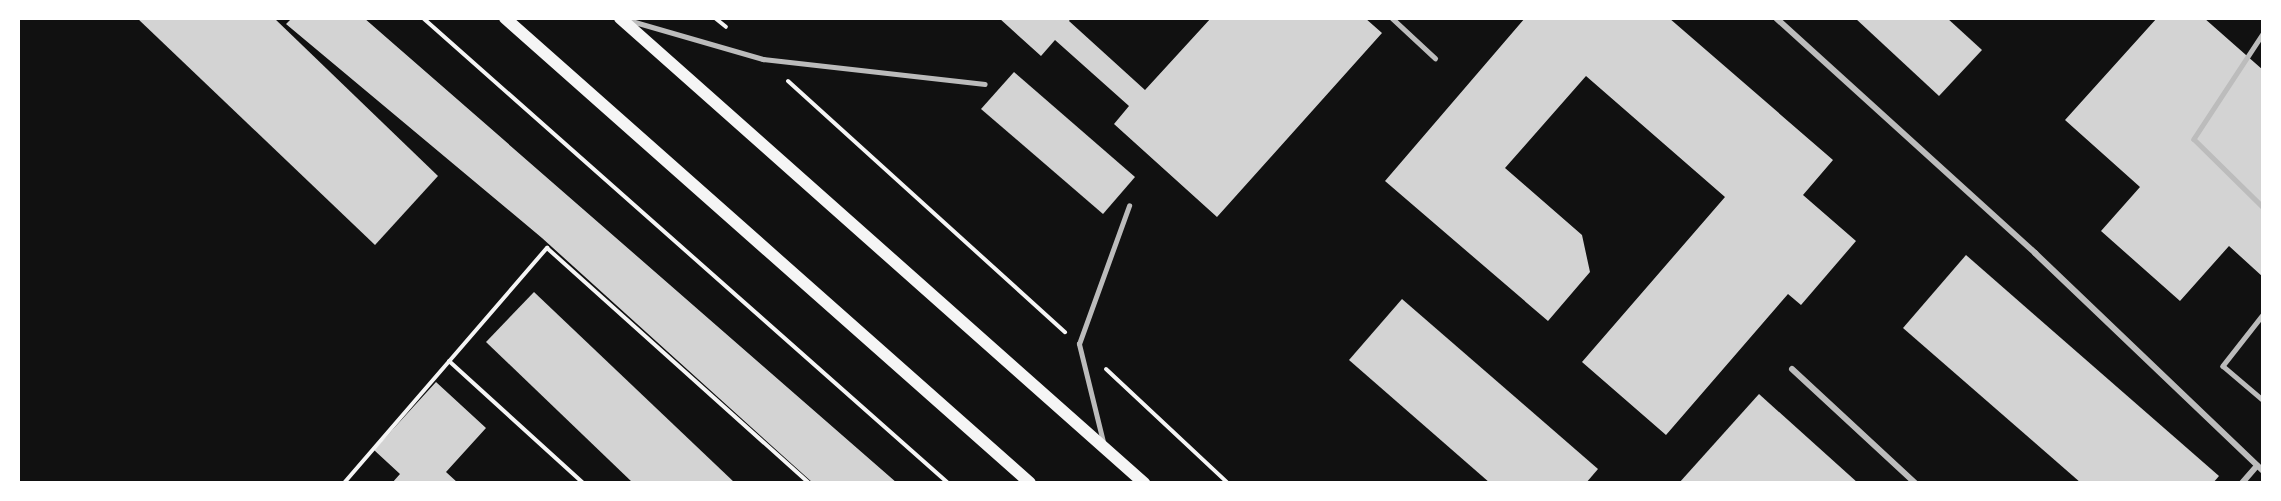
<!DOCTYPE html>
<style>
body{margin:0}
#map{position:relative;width:2281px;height:501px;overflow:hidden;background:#111;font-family:Georgia,serif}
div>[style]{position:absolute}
.building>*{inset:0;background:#d3d3d3}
.path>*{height:4px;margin:-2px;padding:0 2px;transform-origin:2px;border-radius:2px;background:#f5f5f5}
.service>*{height:4.5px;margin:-2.25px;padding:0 2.25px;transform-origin:2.25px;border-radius:2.25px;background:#bcbcbc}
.minor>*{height:6px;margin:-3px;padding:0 3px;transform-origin:3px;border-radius:3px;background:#bcbcbc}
.secondary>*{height:12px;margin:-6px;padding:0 6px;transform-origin:6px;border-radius:6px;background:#f5f5f5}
span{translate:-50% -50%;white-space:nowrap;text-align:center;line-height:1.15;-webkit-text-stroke:5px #fff;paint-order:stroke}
.frame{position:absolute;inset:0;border:20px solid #fff;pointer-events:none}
</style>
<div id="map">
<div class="building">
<div style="clip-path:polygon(137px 18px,274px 18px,438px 176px,375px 245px)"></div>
<div style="clip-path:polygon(292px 18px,364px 18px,897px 483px,813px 483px,542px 238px,286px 24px)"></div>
<div style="clip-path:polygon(999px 18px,1071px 18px,1069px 21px,1145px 90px,1211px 18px,1365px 18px,1382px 33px,1217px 217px,1114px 124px,1129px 106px,1055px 40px,1041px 56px)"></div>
<div style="clip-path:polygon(1525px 18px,1669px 18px,1833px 160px,1803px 195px,1856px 241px,1801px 305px,1788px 294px,1666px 435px,1582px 362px,1725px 197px,1586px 76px,1505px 168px,1582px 235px,1590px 272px,1548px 321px,1385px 181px)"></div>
<div style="clip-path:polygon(1855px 18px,1947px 18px,1982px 50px,1939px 96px)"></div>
<div style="clip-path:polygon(2157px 18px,2204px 18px,2263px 70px,2263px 277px,2229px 246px,2180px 301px,2101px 231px,2140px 187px,2065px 120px)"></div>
<div style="clip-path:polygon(1014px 72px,1135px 177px,1103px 214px,981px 109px)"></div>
<div style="clip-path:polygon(1966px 255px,2219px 476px,2213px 483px,2081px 483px,1903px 328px)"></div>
<div style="clip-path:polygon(534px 292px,735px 483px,633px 483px,486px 342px)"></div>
<div style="clip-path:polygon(1402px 299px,1598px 469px,1586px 483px,1490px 483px,1349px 360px)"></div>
<div style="clip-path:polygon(436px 382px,486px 428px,446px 472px,458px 483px,392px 483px,400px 474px,374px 450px)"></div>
<div style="clip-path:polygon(1759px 394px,1858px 483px,1679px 483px)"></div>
</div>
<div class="path">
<div style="left:423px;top:18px;width:701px;rotate:41.53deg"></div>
<div style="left:715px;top:18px;width:14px;rotate:39deg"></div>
<div style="left:788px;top:81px;width:374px;rotate:42.2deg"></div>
<div style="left:449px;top:361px;width:181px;rotate:42.3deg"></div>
<div style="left:1106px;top:369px;width:167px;rotate:43.1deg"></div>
<div style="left:344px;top:483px;width:311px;rotate:-49.2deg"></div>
<div style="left:547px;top:248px;width:352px;rotate:41.9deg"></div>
</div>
<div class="service">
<div style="left:1392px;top:18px;width:59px;rotate:42.9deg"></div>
<div style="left:628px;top:20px;width:141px;rotate:16.1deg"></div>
<div style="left:763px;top:59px;width:223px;rotate:6.4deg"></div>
<div style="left:2263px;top:34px;width:126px;rotate:123.3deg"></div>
<div style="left:2194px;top:139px;width:97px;rotate:44.6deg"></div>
<div style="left:2263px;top:315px;width:65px;rotate:128.1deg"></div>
<div style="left:2223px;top:366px;width:52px;rotate:40.4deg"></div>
<div style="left:1103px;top:442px;width:101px;rotate:-103.8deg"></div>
<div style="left:1079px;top:344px;width:147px;rotate:-70.1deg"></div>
</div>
<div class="minor">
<div style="left:1776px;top:18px;width:350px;rotate:42.2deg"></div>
<div style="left:2035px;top:253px;width:315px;rotate:43.7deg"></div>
<div style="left:1792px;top:369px;width:168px;rotate:42.8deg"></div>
<div style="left:2242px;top:483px;width:23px;rotate:-49deg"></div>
</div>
<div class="secondary">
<div style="left:505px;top:18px;width:701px;rotate:41.53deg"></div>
<div style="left:620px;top:18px;width:701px;rotate:41.59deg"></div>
</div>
<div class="frame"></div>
</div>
